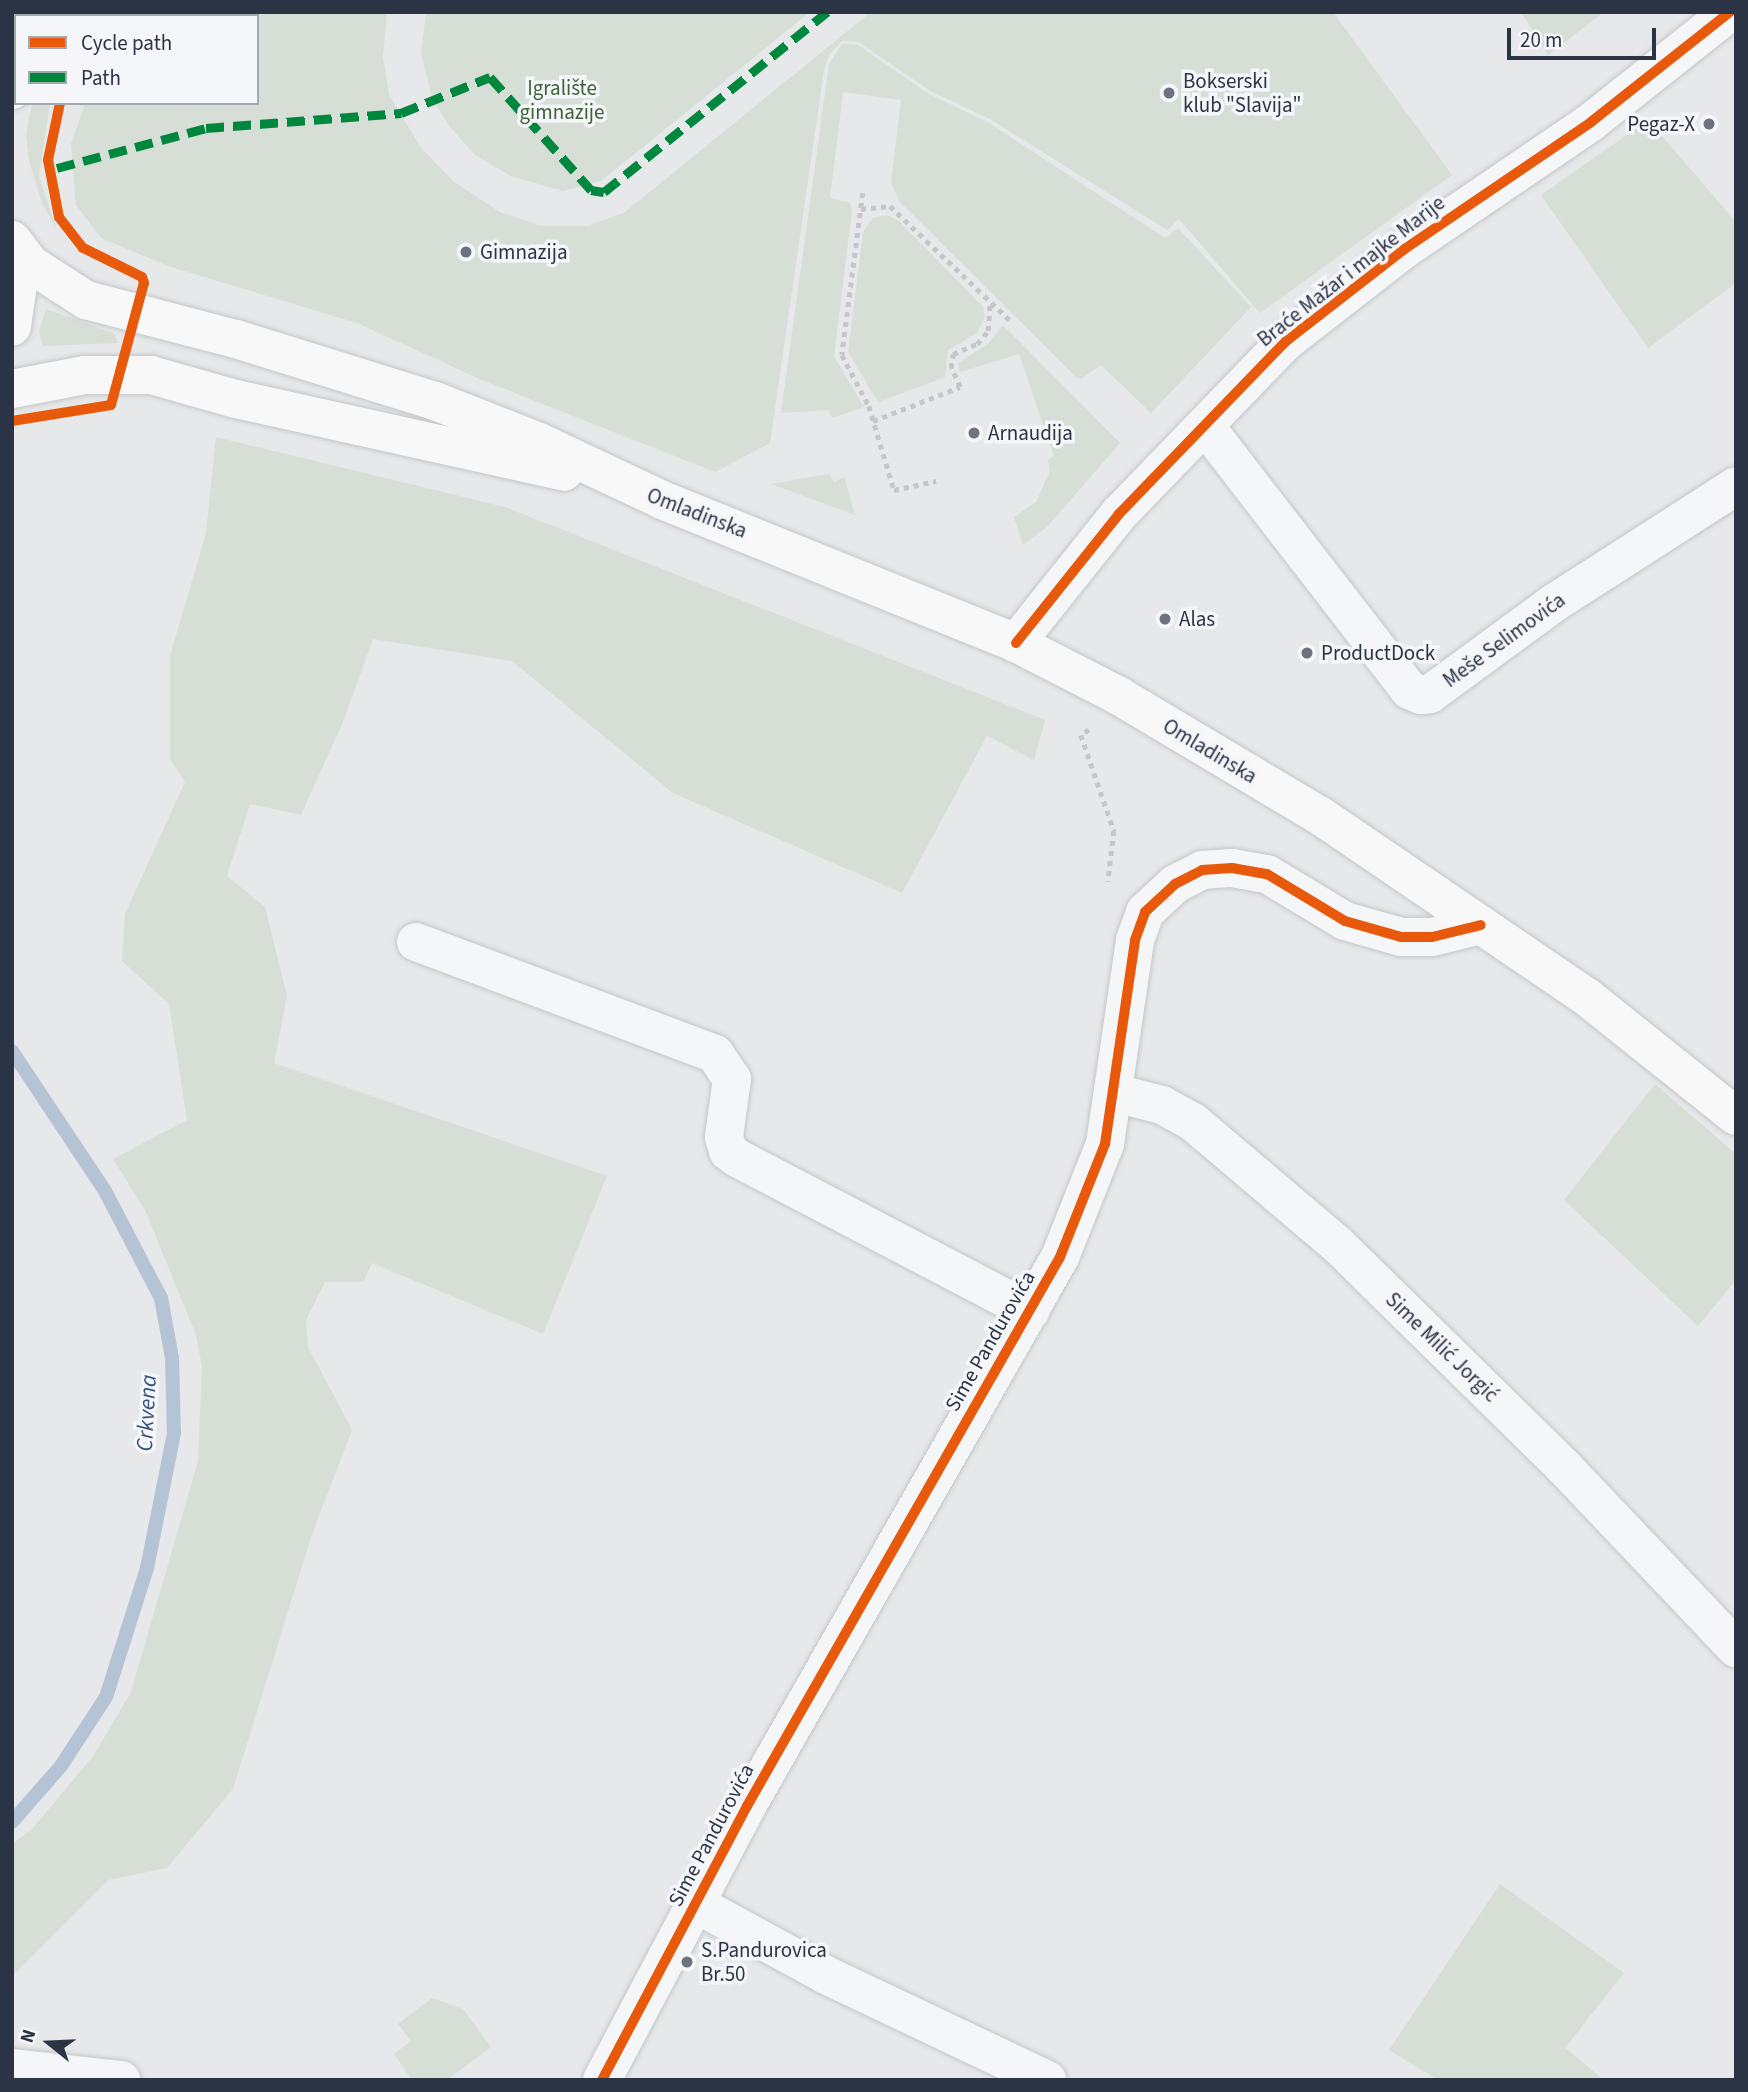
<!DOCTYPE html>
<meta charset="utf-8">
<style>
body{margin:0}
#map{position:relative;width:1748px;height:2092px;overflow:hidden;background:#e6e8ea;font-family:"Source Sans 3",sans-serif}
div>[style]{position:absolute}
.green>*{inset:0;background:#d6ded6}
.stream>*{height:14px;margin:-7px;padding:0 7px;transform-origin:7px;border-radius:7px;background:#b4c4d5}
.path>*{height:4.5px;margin-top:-2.25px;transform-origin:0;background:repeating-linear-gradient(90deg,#c5c6ca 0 5px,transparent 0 10px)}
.roads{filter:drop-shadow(0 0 2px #c4c6c8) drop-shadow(0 0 2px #c4c6c8)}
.minor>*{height:38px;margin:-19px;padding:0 19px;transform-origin:19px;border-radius:19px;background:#f5f6f7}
.major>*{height:38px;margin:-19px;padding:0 19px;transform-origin:19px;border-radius:19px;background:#f8f8f8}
.quiet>*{height:9px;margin-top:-4.5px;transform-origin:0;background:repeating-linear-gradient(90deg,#00873e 0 18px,transparent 0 27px)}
.cycleway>*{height:10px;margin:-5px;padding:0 5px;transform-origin:5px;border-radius:5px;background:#e8590c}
.dots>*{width:19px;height:19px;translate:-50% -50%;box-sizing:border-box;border:4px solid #f4f6f9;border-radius:50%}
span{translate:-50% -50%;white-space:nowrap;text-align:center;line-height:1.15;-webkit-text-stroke:7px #f4f6f9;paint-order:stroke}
.poi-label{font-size:21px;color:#2b3445}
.left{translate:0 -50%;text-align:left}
.right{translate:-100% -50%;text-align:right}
.park-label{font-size:21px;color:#3f6138}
.street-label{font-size:21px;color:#2b3445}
.water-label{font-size:23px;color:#34527a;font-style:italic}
.frame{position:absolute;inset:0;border:14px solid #2b3445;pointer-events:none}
.legend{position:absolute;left:14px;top:14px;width:245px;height:91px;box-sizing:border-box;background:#f4f6f9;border:2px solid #a4a8b1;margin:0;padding:9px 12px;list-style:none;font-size:21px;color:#2b3445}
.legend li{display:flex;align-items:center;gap:14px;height:35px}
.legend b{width:35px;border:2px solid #a4a8b1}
.north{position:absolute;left:14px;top:2008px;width:70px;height:70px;-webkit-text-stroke:5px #f4f6f9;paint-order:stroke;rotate:288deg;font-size:19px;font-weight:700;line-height:28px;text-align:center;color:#2b3445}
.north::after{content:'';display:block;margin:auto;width:24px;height:32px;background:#2b3445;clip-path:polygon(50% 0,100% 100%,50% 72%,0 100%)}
.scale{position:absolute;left:1507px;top:28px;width:149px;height:32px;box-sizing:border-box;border:4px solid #2b3445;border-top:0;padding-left:9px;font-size:21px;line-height:24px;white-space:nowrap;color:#2b3445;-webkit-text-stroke:5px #f4f6f9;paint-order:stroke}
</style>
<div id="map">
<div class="green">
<div style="clip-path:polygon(169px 12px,387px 12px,383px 57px,389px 94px,421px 148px,454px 182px,500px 212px,541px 226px,588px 226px,625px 212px,871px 12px,1333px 12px,1452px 175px,1260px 313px,1179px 219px,1167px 230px,990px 119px,930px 91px,859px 42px,842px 41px,829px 55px,824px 70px,770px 443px,715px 472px,482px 380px,357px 323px,168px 266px,101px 238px,76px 205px,71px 144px,85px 103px,257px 103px,257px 16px,165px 16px)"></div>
<div style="clip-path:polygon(426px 12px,810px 12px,601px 181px,563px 191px,511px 176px,475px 155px,449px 126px,432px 97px,421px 54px)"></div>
<div style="clip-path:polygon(1521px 12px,1604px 12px,1548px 55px)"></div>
<div style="clip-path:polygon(842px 44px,858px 45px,929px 94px,989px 123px,1165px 238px,1178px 228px,1251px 307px,1151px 413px,1101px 365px,1081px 379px,1076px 377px,899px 201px,891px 182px,901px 100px,843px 92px,830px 198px,850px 203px,852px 211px,834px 356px,864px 407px,832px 418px,828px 410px,781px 413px,829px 64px)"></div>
<div style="clip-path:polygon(32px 103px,50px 103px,39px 176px,56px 228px,42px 203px,29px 161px,26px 135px)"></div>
<div style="clip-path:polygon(1648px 120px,1736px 222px,1736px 283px,1648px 348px,1541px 195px)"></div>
<div style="clip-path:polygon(887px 215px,899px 221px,983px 307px,985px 317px,977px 333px,948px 350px,945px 377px,878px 402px,848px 352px,863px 232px,873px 218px)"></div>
<div style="clip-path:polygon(46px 309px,115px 334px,118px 343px,43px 346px,39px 331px)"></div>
<div style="clip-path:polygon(1003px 325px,1120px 443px,1047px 527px,1023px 545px,1014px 517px,1036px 502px,1050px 471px,1048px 460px,1054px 456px,1019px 354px,960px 372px,958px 363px,988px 344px)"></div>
<div style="clip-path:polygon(216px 437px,505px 507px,1045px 720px,1034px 760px,987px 736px,902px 893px,673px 793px,512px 661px,373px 639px,343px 722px,301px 815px,250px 804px,227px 876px,265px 907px,287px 996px,274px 1063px,607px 1176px,543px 1334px,372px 1263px,363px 1282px,325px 1282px,306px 1320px,308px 1347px,352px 1430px,311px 1537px,233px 1789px,167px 1868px,108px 1880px,12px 1976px,12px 1844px,32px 1829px,94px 1755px,131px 1692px,198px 1461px,202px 1367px,196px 1335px,145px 1210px,113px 1159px,187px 1120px,169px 1004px,122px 961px,125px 914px,185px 782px,170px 759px,170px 656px,206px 533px)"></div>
<div style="clip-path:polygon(829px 474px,834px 482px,844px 477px,855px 515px,771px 484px)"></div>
<div style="clip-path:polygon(1655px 1084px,1736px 1154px,1736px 1280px,1698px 1326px,1564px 1200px)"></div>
<div style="clip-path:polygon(1500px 1884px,1624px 1973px,1565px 2048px,1604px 2080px,1438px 2080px,1389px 2050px)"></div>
<div style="clip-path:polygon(432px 1998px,463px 2009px,491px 2047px,447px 2080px,412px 2080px,394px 2054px,411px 2041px,398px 2024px)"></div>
</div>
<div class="stream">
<div style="left:12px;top:1051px;width:168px;rotate:56.4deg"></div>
<div style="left:105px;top:1191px;width:121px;rotate:62.4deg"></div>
<div style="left:161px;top:1298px;width:61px;rotate:79.6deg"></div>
<div style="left:172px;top:1358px;width:75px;rotate:88.5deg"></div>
<div style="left:174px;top:1433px;width:138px;rotate:101.3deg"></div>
<div style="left:147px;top:1568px;width:135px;rotate:107.6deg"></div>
<div style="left:106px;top:1697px;width:82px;rotate:123.1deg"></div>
<div style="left:61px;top:1766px;width:74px;rotate:131.2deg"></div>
</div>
<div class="path">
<div style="left:863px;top:193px;width:163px;rotate:97.4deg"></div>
<div style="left:842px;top:355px;width:58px;rotate:62.1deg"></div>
<div style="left:869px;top:406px;width:88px;rotate:73.4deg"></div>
<div style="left:894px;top:490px;width:43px;rotate:-12.1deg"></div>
<div style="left:861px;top:209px;width:29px;rotate:-6deg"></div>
<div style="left:890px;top:206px;width:168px;rotate:43.6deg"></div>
<div style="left:873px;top:421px;width:93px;rotate:-21.3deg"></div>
<div style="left:960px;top:387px;width:21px;rotate:-115deg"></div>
<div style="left:951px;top:368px;width:14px;rotate:-82deg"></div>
<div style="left:953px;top:354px;width:26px;rotate:-23deg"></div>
<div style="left:977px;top:344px;width:17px;rotate:-50deg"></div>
<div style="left:988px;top:331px;width:30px;rotate:-86deg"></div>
<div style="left:1089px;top:730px;width:9px;rotate:148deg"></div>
<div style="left:1081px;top:735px;width:102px;rotate:71deg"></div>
<div style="left:1114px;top:831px;width:51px;rotate:96.7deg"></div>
</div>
<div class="roads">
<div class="minor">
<div style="left:1206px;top:427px;width:332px;rotate:52.3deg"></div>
<div style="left:1409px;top:690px;width:13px;rotate:23deg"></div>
<div style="left:1421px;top:695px;width:9px;rotate:-6deg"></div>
<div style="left:1430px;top:694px;width:154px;rotate:-36.3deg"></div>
<div style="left:1554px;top:603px;width:216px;rotate:-32.7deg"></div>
<div style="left:1016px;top:643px;width:165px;rotate:-51.4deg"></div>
<div style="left:1119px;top:514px;width:239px;rotate:-46deg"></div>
<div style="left:1285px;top:342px;width:150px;rotate:-37.9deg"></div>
<div style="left:1403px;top:250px;width:227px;rotate:-34.2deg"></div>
<div style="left:1591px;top:122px;width:177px;rotate:-38.4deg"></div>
<div style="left:416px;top:942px;width:319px;rotate:20.5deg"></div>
<div style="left:715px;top:1054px;width:30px;rotate:56deg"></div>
<div style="left:732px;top:1079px;width:59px;rotate:97.9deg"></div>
<div style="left:724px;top:1137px;width:15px;rotate:74deg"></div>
<div style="left:728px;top:1151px;width:11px;rotate:38deg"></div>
<div style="left:737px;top:1158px;width:331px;rotate:27.6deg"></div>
<div style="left:1115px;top:1093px;width:49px;rotate:14.3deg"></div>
<div style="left:1162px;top:1105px;width:35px;rotate:29deg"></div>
<div style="left:1193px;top:1122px;width:190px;rotate:40.3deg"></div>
<div style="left:1338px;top:1245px;width:317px;rotate:44.5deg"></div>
<div style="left:1564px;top:1467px;width:250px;rotate:46.5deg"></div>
<div style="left:696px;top:1904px;width:148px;rotate:28.6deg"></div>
<div style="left:826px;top:1975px;width:245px;rotate:25.4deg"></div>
<div style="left:12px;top:2068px;width:110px;rotate:6.3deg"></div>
<div style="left:602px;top:2080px;width:310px;rotate:-62.1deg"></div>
<div style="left:747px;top:1806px;width:632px;rotate:-60.31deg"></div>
<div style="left:1060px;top:1257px;width:122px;rotate:-68.3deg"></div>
<div style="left:1105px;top:1144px;width:206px;rotate:-81.6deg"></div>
<div style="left:1135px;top:940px;width:30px;rotate:-70deg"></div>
<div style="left:1145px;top:912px;width:41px;rotate:-43deg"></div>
<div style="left:1175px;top:884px;width:30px;rotate:-27deg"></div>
<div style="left:1202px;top:870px;width:30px;rotate:-4deg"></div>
<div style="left:1232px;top:868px;width:36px;rotate:10deg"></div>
<div style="left:1267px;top:874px;width:91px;rotate:31.1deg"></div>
<div style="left:1345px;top:921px;width:58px;rotate:15.9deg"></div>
<div style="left:1401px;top:937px;width:31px"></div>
<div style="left:1432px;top:937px;width:50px;rotate:-13.8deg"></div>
</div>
<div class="major">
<div style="left:61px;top:16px;width:5px;rotate:-53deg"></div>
<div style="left:12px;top:90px;width:10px;rotate:-66deg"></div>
<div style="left:12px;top:240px;width:30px;rotate:53deg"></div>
<div style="left:30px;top:264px;width:67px;rotate:32.7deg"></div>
<div style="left:86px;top:300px;width:155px;rotate:14.6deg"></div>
<div style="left:236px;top:339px;width:208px;rotate:17.3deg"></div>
<div style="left:435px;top:401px;width:112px;rotate:21.5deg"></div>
<div style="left:539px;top:442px;width:136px;rotate:25.2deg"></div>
<div style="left:662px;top:500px;width:382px;rotate:22deg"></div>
<div style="left:1016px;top:643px;width:116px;rotate:27.2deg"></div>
<div style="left:1119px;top:696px;width:233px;rotate:30.8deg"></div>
<div style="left:1319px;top:815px;width:325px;rotate:34.2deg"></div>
<div style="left:1588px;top:998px;width:189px;rotate:38.6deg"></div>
<div style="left:12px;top:254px;width:37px;rotate:82deg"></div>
<div style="left:17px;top:291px;width:36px;rotate:98deg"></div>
<div style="left:12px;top:389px;width:74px;rotate:-10.9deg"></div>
<div style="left:85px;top:375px;width:66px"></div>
<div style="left:151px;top:375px;width:88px;rotate:15.8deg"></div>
<div style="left:236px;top:399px;width:336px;rotate:12.5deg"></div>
</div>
</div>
<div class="quiet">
<div style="left:57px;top:168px;width:154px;rotate:-15deg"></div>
<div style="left:206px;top:128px;width:196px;rotate:-4.4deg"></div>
<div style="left:401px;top:113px;width:96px;rotate:-22deg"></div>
<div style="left:490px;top:77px;width:152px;rotate:48.2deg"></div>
<div style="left:591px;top:190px;width:13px;rotate:9deg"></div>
<div style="left:604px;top:192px;width:287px;rotate:-38.9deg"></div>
</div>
<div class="cycleway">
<div style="left:12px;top:421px;width:100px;rotate:-9.2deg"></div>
<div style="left:111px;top:405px;width:126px;rotate:-74.9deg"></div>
<div style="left:144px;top:283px;width:6px;rotate:-108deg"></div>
<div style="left:142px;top:277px;width:66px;rotate:-153.8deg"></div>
<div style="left:83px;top:248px;width:39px;rotate:-128deg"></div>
<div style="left:59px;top:217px;width:58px;rotate:-100.9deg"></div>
<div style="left:48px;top:160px;width:58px;rotate:-78.1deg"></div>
<div style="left:1016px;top:643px;width:165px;rotate:-51.4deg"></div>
<div style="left:1119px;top:514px;width:239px;rotate:-46deg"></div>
<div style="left:1285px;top:342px;width:150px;rotate:-37.9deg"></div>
<div style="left:1403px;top:250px;width:227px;rotate:-34.2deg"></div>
<div style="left:1591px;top:122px;width:177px;rotate:-38.4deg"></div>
<div style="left:602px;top:2080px;width:310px;rotate:-62.1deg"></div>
<div style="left:747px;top:1806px;width:632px;rotate:-60.31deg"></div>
<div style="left:1060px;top:1257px;width:122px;rotate:-68.3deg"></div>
<div style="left:1105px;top:1144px;width:206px;rotate:-81.6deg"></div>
<div style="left:1135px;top:940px;width:30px;rotate:-70deg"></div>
<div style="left:1145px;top:912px;width:41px;rotate:-43deg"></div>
<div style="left:1175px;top:884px;width:30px;rotate:-27deg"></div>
<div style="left:1202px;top:870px;width:30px;rotate:-4deg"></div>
<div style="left:1232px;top:868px;width:36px;rotate:10deg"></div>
<div style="left:1267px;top:874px;width:91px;rotate:31.1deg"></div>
<div style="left:1345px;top:921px;width:58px;rotate:15.9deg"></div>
<div style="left:1401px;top:937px;width:31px"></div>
<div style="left:1432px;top:937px;width:50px;rotate:-13.8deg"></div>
</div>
<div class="dots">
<div style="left:1169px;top:93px;background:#6c737f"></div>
<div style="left:1709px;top:124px;background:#6c737f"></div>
<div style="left:466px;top:252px;background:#6c737f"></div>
<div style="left:974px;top:433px;background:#6c737f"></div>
<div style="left:1165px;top:619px;background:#6c737f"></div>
<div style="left:1307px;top:653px;background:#6c737f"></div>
<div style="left:687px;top:1962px;background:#6c737f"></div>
</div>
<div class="poi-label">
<span class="left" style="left:1183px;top:93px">Bokserski<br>klub "Slavija"</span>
<span class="right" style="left:1695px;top:124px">Pegaz-X</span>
<span class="left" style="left:480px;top:252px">Gimnazija</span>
<span class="left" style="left:988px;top:433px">Arnaudija</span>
<span class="left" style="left:1179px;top:619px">Alas</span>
<span class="left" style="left:1321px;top:653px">ProductDock</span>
<span class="left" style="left:701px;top:1962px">S.Pandurovica<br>Br.50</span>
</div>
<div class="park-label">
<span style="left:562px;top:100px">Igralište<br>gimnazije</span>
</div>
<div class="street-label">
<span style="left:1351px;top:271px;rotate:-38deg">Braće Mažar i majke Marije</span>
<span style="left:697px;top:513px;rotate:21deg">Omladinska</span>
<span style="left:1504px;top:640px;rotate:-36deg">Meše Selimovića</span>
<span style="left:1210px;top:751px;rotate:31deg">Omladinska</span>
<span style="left:990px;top:1341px;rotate:-60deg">Sime Pandurovića</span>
<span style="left:1442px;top:1347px;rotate:44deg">Sime Milić Jorgić</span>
<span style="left:711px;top:1835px;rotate:-62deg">Sime Pandurovića</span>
</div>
<div class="water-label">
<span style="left:147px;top:1413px;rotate:-87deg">Crkvena</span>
</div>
<div class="frame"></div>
<ul class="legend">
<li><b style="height:9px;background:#e8590c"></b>Cycle path</li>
<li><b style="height:9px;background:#00873e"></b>Path</li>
</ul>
<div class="north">N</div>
<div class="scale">20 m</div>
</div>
